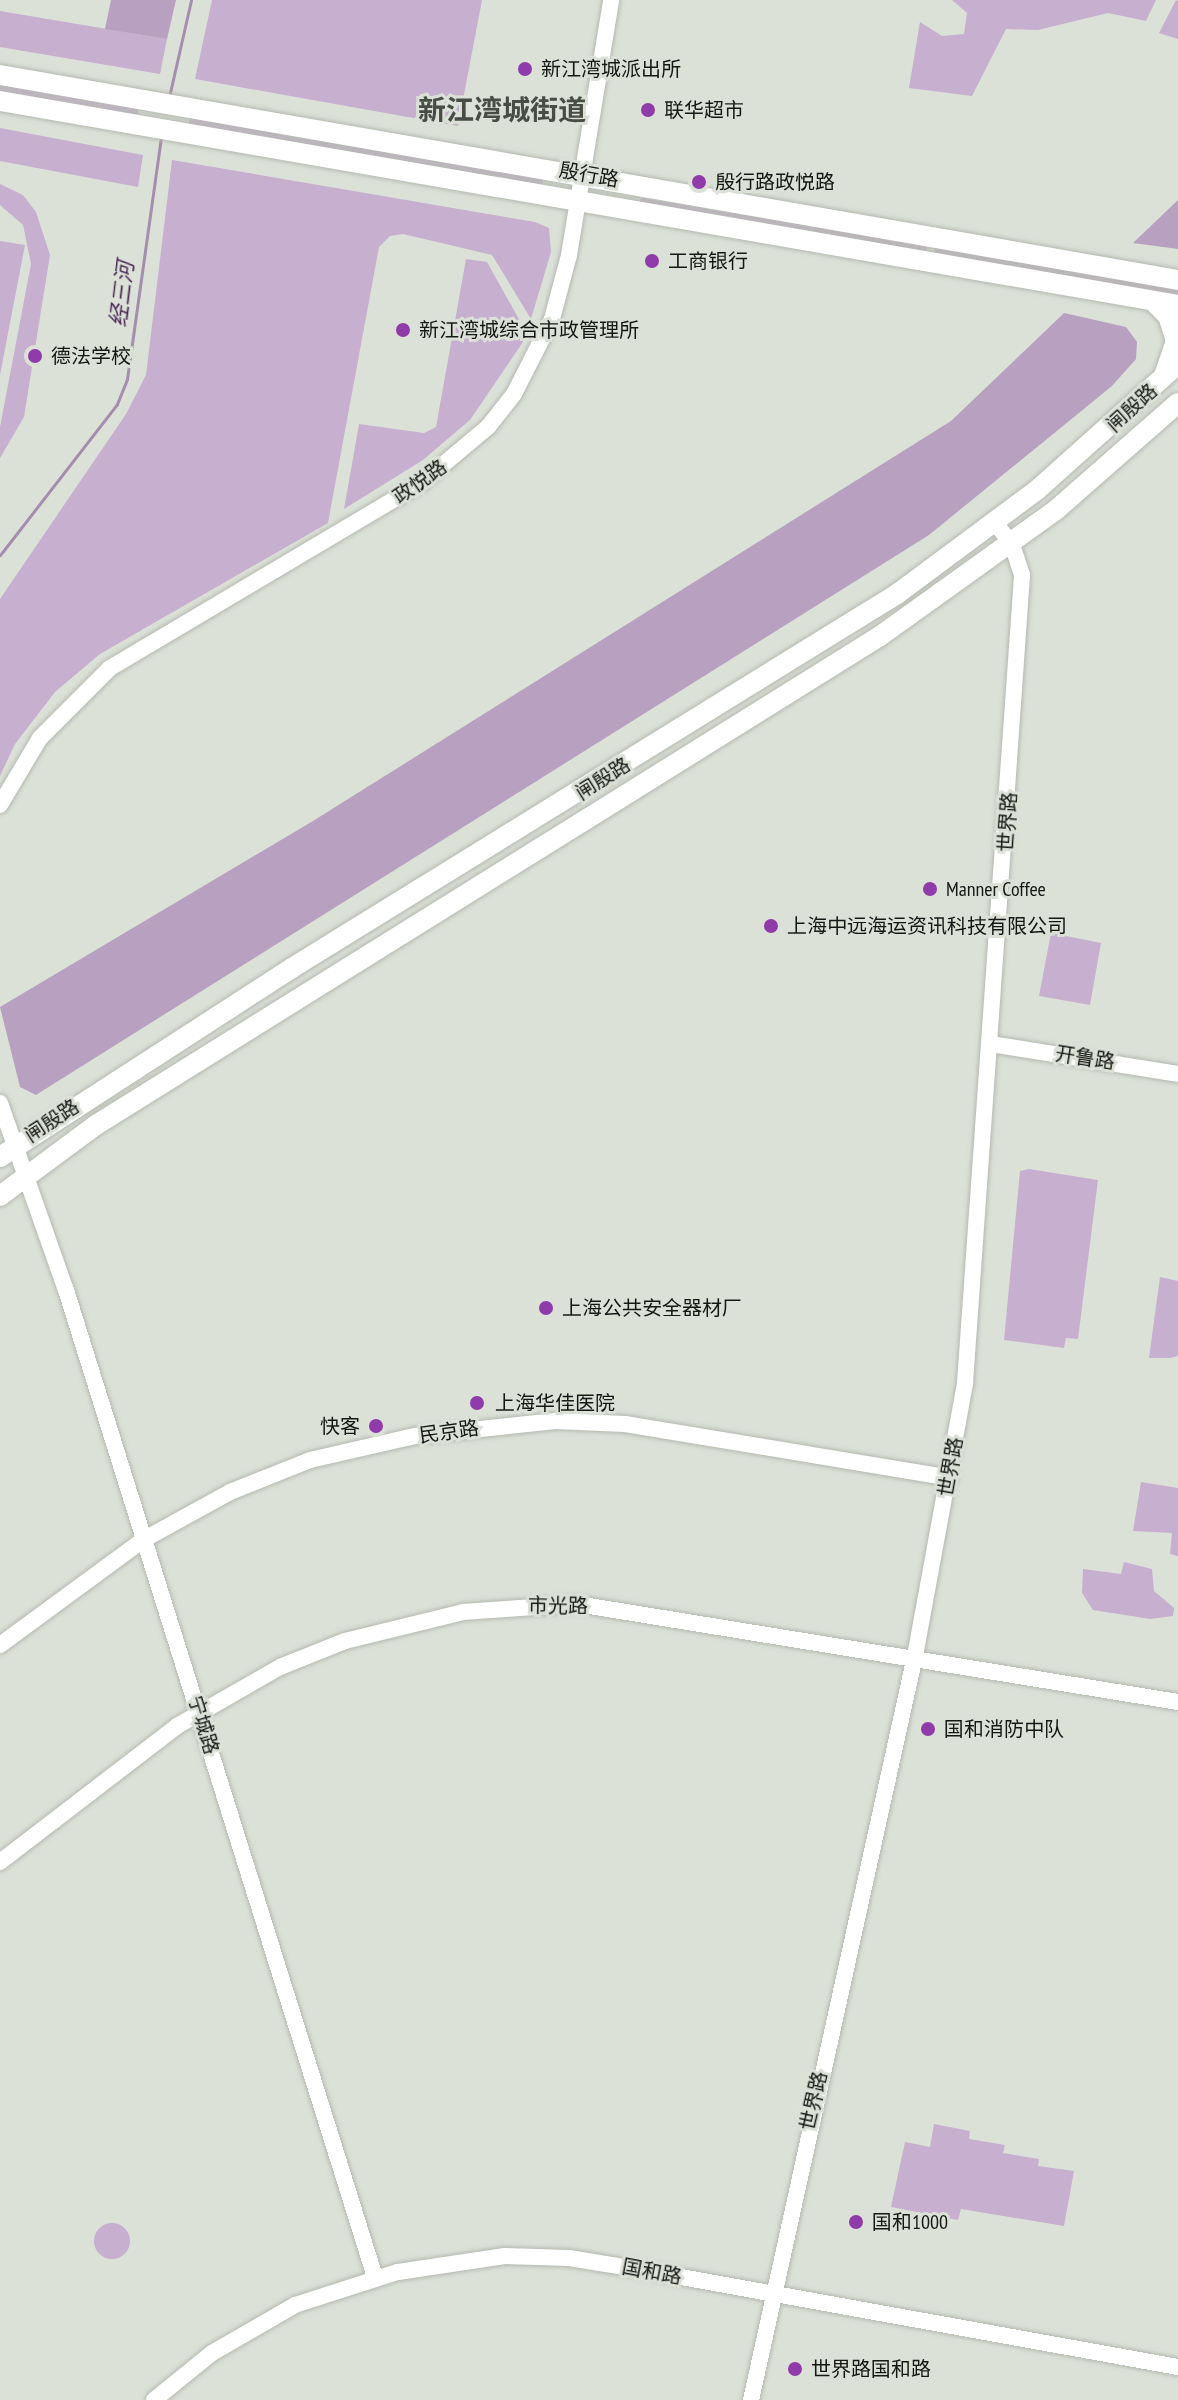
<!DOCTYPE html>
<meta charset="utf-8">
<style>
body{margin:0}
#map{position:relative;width:1178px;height:2400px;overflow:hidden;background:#dce1d8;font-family:"PT Sans Narrow","Noto Sans SC",sans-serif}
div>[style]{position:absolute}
.green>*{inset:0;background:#c7afd0}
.round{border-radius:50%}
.forest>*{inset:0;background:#b7a0c0}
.stream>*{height:3px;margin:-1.5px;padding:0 1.5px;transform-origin:1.5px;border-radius:1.5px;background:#a48dad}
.roads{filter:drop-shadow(0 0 2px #b4b9b0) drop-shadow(0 0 2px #b4b9b0)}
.minor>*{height:16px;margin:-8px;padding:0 8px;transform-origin:8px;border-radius:8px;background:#fff}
.major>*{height:20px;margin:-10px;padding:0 10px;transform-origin:10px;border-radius:10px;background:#fff}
.dots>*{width:22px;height:22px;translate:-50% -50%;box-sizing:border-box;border:4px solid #dce1d8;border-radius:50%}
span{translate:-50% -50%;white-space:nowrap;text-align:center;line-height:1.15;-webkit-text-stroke:6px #dce1d8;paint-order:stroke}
.poi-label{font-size:20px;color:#151714}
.left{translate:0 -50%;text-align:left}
.right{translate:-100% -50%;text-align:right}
.street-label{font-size:20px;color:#151714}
.water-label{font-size:22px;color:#4a2955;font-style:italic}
.district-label{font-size:28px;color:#474c44;font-weight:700}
</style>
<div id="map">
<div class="green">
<div style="clip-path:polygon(212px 0,482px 0,458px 126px,195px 79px)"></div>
<div style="clip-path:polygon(952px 0,1156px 0,1146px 21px,1108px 13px,1038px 30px,1006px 29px,972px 96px,909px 88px,920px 22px,942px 36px,964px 34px,967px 13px)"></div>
<div style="clip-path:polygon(1176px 0,1178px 1px,1178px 39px,1159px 33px)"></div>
<div style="clip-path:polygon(0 11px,167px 39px,160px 74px,0 47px)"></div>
<div style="clip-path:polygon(0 83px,138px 109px,137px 120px,0 95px)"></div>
<div style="clip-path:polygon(190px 116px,543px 179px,542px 186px,188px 128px)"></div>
<div style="clip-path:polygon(0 128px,143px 155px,138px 187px,0 161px)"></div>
<div style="clip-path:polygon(172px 160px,535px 222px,549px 228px,551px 252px,531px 319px,492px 255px,403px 234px,390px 236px,379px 247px,328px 523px,100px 654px,55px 692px,15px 744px,0 776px,0 599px,126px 414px,146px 375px)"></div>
<div style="clip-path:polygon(0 184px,23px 195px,36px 212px,50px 255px,24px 417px,0 458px,0 427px,31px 264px,23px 225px,0 205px)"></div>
<div style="clip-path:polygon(641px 198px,927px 245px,926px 253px,639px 205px)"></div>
<div style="clip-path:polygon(0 241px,25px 245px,0 375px)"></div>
<div style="clip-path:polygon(935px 247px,1178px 289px,1178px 296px,934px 255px)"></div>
<div style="clip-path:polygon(466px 259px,487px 262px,525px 330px,523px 342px,470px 420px,423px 460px,344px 509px,359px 424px,424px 433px,436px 427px)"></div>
<div style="clip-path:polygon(1051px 933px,1101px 943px,1090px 1005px,1039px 996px)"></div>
<div style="clip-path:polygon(1029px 1169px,1098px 1180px,1078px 1339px,1066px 1338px,1064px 1348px,1004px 1340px,1020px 1171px)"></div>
<div style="clip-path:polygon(1160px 1277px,1178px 1281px,1178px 1356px,1170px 1358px,1149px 1358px)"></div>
<div style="clip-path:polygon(1141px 1482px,1178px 1488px,1178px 1556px,1170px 1554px,1172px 1533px,1133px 1531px)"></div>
<div style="clip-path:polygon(1124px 1562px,1152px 1569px,1154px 1591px,1174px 1608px,1173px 1616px,1150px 1619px,1093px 1610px,1082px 1593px,1083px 1569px,1121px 1574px)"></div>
<div style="clip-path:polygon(934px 2124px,970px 2131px,969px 2139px,1005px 2145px,1003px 2153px,1039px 2159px,1038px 2166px,1074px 2171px,1064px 2226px,961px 2209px,958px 2220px,891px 2207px,905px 2142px,930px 2147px)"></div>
<div class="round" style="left:94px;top:2223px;width:36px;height:36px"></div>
</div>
<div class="forest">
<div style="clip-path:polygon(111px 0,176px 0,167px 39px,105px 29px)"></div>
<div style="clip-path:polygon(1178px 200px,1178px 249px,1133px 243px)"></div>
<div style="clip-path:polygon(1064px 313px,1126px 327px,1137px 342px,1136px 359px,1112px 386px,929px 535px,47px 1088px,36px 1095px,20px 1087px,0 1007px,313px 821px,951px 421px)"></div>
</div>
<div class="stream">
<div style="left:169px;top:97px;width:99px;rotate:-77.2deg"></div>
<div style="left:0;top:555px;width:191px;rotate:-52.2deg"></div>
<div style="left:117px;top:404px;width:27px;rotate:-68deg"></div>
<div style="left:127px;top:379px;width:245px;rotate:-82deg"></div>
</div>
<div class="roads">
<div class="minor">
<div style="left:0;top:805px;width:78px;rotate:-59.2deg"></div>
<div style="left:40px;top:738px;width:99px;rotate:-45deg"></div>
<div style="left:110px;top:668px;width:362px;rotate:-30.7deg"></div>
<div style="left:421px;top:483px;width:87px;rotate:-39.9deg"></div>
<div style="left:488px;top:427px;width:42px;rotate:-51.8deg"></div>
<div style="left:514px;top:394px;width:84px;rotate:-63.1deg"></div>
<div style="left:552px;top:319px;width:66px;rotate:-75.1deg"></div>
<div style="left:569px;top:255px;width:258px;rotate:-80.6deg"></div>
<div style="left:991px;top:1044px;width:189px;rotate:9.1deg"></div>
<div style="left:0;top:1103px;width:198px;rotate:70.6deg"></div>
<div style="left:66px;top:1290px;width:1034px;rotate:72.62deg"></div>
<div style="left:0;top:1645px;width:177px;rotate:-36.3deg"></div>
<div style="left:143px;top:1540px;width:99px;rotate:-28.9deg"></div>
<div style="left:230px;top:1492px;width:86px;rotate:-21.8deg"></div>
<div style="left:310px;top:1460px;width:108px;rotate:-12.9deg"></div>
<div style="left:415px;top:1436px;width:141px;rotate:-6.1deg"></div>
<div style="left:555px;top:1421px;width:70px;rotate:2.5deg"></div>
<div style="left:625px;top:1424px;width:329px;rotate:9.4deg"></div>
<div style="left:0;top:1862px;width:223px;rotate:-37.5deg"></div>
<div style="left:177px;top:1726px;width:119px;rotate:-29.8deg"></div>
<div style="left:280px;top:1667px;width:70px;rotate:-21.8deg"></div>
<div style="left:345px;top:1641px;width:122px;rotate:-13.8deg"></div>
<div style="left:463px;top:1612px;width:114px;rotate:-4deg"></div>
<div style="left:577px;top:1604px;width:609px;rotate:9.26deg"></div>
<div style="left:154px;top:2400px;width:75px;rotate:-39deg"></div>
<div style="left:212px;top:2353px;width:96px;rotate:-30deg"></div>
<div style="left:295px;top:2305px;width:108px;rotate:-17.8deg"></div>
<div style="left:398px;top:2272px;width:108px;rotate:-8.5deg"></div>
<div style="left:505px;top:2256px;width:64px;rotate:1.8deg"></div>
<div style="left:569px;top:2258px;width:69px;rotate:9.2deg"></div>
<div style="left:637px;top:2269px;width:550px;rotate:10.27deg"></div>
<div style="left:751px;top:2400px;width:762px;rotate:-77.57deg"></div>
<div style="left:915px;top:1656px;width:278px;rotate:-79.6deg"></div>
<div style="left:965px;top:1383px;width:810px;rotate:-85.96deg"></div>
<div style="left:1022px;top:575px;width:33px;rotate:-108deg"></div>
<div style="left:1012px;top:544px;width:26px;rotate:-129deg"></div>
</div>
<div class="major">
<div style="left:0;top:75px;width:1196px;rotate:9.87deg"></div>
<div style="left:0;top:101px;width:1196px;rotate:9.82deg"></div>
<div style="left:1153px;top:301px;width:21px;rotate:45deg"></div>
<div style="left:1168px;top:316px;width:26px;rotate:72deg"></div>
<div style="left:1176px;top:341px;width:36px;rotate:109deg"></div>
<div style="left:0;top:1157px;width:348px;rotate:-32.9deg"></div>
<div style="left:292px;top:968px;width:711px;rotate:-31.72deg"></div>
<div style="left:897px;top:594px;width:174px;rotate:-36.6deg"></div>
<div style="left:1037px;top:490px;width:189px;rotate:-41.8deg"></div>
<div style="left:0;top:1196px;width:119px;rotate:-36.5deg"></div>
<div style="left:96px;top:1125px;width:924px;rotate:-31.95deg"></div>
<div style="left:880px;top:636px;width:216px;rotate:-35.6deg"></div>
<div style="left:1056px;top:510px;width:162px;rotate:-41.3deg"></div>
</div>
</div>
<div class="dots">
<div style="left:525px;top:69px;background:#8f3ba9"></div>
<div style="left:648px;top:110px;background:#8f3ba9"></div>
<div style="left:699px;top:182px;background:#8f3ba9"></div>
<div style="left:652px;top:261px;background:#8f3ba9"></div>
<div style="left:403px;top:330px;background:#8f3ba9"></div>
<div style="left:35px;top:356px;background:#8f3ba9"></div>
<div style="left:930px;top:889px;background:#8f3ba9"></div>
<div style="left:771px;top:926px;background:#8f3ba9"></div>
<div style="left:546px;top:1308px;background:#8f3ba9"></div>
<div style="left:477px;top:1403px;background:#8f3ba9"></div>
<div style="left:376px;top:1426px;background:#8f3ba9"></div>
<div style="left:928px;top:1729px;background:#8f3ba9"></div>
<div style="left:856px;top:2222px;background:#8f3ba9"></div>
<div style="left:795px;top:2369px;background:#8f3ba9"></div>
</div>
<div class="poi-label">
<span class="left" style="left:541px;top:69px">新江湾城派出所</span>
<span class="left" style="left:664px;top:110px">联华超市</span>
<span class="left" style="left:715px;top:182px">殷行路政悦路</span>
<span class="left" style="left:668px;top:261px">工商银行</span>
<span class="left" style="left:419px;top:330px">新江湾城综合市政管理所</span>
<span class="left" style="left:51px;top:356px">德法学校</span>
<span class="left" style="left:946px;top:889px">Manner Coffee</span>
<span class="left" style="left:787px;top:926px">上海中远海运资讯科技有限公司</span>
<span class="left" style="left:562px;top:1308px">上海公共安全器材厂</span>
<span class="left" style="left:495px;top:1403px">上海华佳医院</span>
<span class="right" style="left:360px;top:1426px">快客</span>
<span class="left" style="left:944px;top:1729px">国和消防中队</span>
<span class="left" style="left:872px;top:2222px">国和1000</span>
<span class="left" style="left:811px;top:2369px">世界路国和路</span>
</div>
<div class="street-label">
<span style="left:589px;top:175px;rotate:10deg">殷行路</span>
<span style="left:1132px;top:408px;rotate:-42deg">闸殷路</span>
<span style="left:420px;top:482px;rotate:-35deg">政悦路</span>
<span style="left:603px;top:779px;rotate:-32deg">闸殷路</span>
<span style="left:1008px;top:822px;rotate:-86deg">世界路</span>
<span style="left:1085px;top:1058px;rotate:9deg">开鲁路</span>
<span style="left:52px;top:1121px;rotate:-33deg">闸殷路</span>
<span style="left:449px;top:1432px;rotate:-8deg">民京路</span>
<span style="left:951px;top:1467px;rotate:-80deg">世界路</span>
<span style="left:558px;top:1606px;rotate:1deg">市光路</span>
<span style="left:203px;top:1725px;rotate:73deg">宁城路</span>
<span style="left:814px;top:2101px;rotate:-77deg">世界路</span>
<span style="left:652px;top:2272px;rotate:11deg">国和路</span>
</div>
<div class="water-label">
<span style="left:122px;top:294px;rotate:-83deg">经三河</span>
</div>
<div class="district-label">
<span style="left:502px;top:110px">新江湾城街道</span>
</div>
</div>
